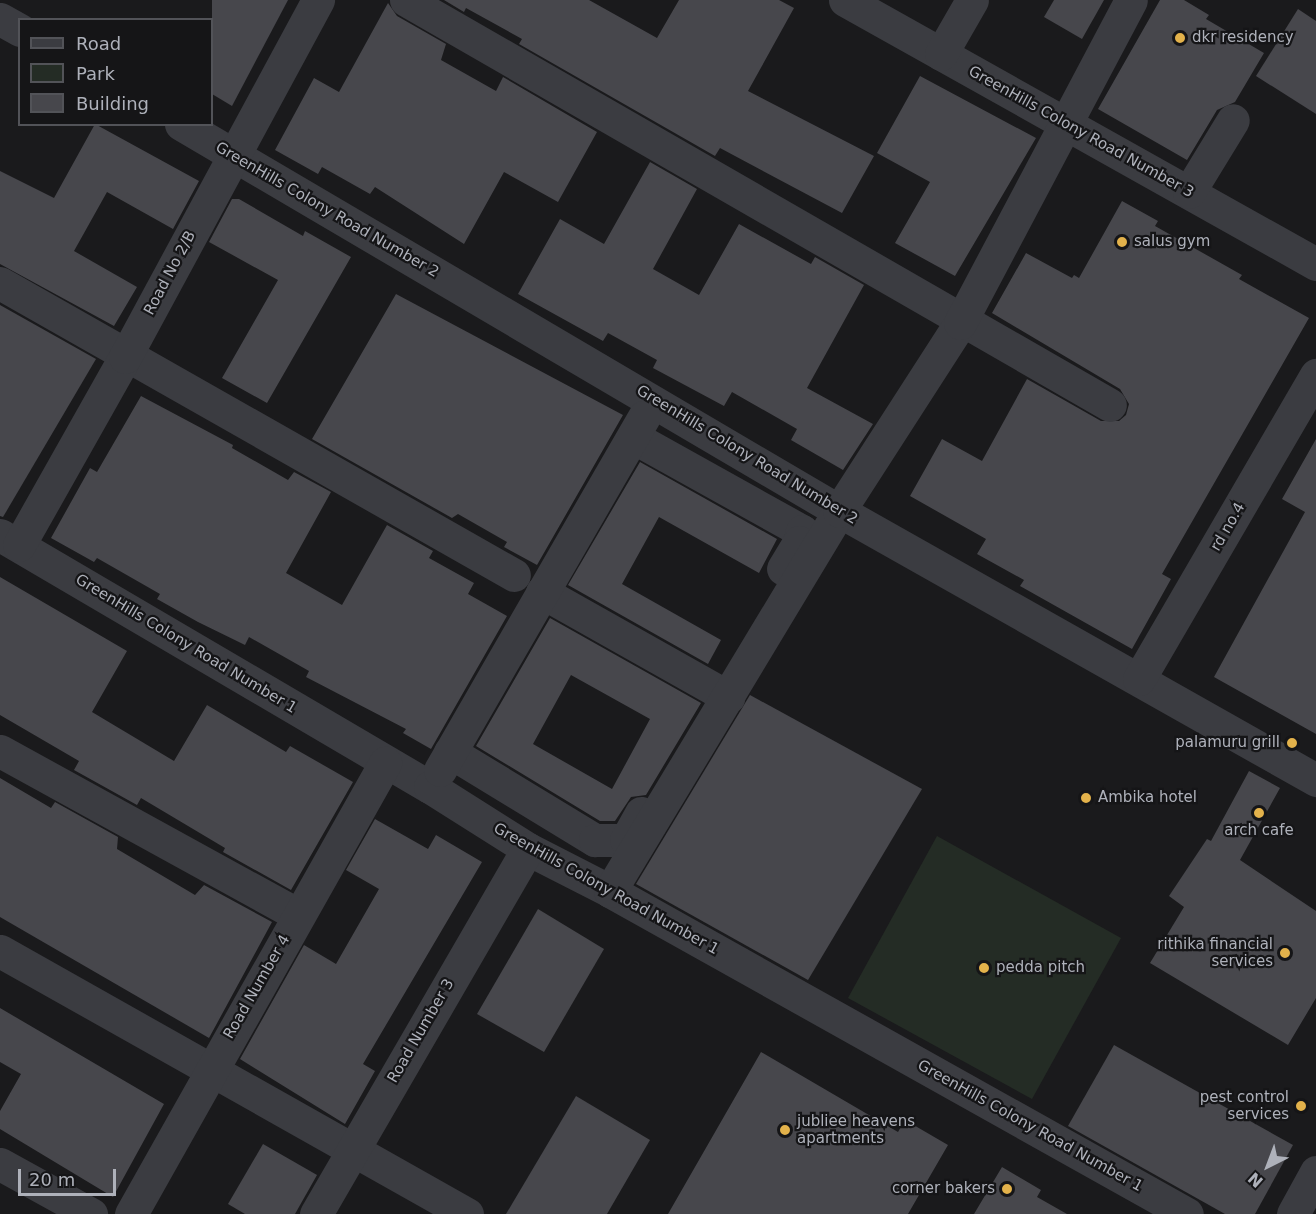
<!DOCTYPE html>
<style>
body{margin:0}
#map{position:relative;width:1316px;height:1214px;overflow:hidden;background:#1a1a1c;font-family:"DejaVu Sans",sans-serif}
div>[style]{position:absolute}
.green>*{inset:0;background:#242c25}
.building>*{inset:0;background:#47474c}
.minor>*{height:33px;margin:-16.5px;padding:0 16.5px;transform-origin:16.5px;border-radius:16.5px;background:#3b3c41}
.dots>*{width:16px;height:16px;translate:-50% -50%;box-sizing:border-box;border:3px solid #151517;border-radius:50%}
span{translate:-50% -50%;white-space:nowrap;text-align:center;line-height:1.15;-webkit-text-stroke:4.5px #151517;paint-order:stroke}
.poi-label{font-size:15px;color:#aeb1ba}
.left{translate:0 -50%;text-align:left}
.right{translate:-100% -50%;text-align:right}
.street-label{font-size:15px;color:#aeb1ba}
.legend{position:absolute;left:18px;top:18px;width:195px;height:108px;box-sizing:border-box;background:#151517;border:2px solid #525358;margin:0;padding:8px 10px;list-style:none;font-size:18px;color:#aeb1ba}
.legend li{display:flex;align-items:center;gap:12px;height:30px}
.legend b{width:30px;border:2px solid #525358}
.north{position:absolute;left:1238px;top:1136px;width:60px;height:60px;-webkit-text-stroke:4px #151517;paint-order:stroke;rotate:222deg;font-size:16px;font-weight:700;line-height:24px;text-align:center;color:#aeb1ba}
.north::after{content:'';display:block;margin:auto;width:21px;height:27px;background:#aeb1ba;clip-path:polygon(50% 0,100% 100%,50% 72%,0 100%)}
.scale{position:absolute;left:18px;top:1169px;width:98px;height:27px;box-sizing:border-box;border:3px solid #aeb1ba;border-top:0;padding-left:8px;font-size:18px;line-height:21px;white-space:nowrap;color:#aeb1ba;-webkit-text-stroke:4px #151517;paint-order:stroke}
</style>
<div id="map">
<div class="green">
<div style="clip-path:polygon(937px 836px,1121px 938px,1032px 1099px,848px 998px)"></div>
</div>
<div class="building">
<div style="clip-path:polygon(212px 0,288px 0,232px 106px,212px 94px)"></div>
<div style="clip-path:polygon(444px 0,589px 0,657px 38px,679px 0,779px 0,794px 8px,748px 91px,874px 156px,842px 213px,720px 148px,715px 156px,519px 44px,522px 39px,466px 8px,464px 12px)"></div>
<div style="clip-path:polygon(1054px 0,1104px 0,1082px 39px,1044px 17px)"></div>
<div style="clip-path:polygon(1160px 0,1184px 0,1209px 15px,1206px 19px,1264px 53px,1235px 102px,1217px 110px,1187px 160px,1098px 109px)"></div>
<div style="clip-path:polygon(388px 3px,397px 16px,446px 44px,441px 60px,496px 91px,503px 77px,597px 132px,558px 202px,504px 172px,464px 244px,375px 187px,370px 194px,322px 167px,318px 174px,275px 150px,314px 78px,339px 92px)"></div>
<div style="clip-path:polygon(1298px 9px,1316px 21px,1316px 114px,1256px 76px)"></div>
<div style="clip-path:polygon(920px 76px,1036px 138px,955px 276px,895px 243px,930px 182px,877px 153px)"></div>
<div style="clip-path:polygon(95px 124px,199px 181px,173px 229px,107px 192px,74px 251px,137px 287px,114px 326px,0 264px,0 171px,54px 198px)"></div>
<div style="clip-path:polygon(650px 162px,697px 189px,653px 269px,699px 295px,739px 224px,811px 264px,815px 257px,864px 285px,807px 388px,873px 424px,843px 470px,791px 440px,797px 429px,732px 392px,724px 406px,653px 368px,657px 360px,608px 333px,603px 341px,518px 294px,560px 219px,604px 244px)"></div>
<div style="clip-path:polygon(232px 199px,239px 199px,303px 236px,305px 231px,351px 257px,267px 403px,222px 378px,278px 280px,209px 242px)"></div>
<div style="clip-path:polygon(1122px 201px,1158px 221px,1155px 226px,1242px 275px,1239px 279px,1309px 318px,1162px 574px,1171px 579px,1132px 649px,1020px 586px,1024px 580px,977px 554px,986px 539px,910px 496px,942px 439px,982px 461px,1027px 379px,1101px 421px,1119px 421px,1126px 415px,1129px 404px,1120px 389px,992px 313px,1026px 253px,1072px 278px,1074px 275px,1079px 278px)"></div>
<div style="clip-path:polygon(396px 294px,623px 415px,537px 565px,504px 547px,507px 542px,458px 514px,452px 518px,312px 439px)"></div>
<div style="clip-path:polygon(0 305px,96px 359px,3px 517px,0 516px)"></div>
<div style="clip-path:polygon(141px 396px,233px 445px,232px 448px,288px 480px,294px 472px,331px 492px,286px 573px,342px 605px,387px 525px,433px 551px,429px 558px,474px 583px,468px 594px,507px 616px,431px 749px,403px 733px,406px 729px,306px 677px,309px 671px,249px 637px,245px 645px,198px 622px,157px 599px,160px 594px,97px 558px,94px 562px,51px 538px,90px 468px,97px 472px)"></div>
<div style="clip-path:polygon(1316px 439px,1316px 734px,1214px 677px,1305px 512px,1282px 499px)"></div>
<div style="clip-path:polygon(640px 462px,777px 539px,759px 573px,659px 517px,622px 584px,721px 640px,708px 664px,568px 585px)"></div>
<div style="clip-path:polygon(0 577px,127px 651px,92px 712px,174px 761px,207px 705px,286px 752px,290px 746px,353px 782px,291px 890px,223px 852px,225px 848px,141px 798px,137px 805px,74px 770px,79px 761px,0 715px)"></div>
<div style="clip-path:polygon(evenodd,550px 618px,701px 703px,646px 795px,631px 797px,615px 821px,600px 821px,476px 746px,550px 618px,571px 675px,650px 719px,612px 789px,533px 744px,571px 675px)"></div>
<div style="clip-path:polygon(750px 695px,922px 789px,808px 980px,636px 884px)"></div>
<div style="clip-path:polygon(1249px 771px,1280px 788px,1240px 860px,1316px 911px,1316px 998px,1288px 1045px,1150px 963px,1184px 907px,1169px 896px,1207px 839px,1211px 841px)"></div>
<div style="clip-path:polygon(0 778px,51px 808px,55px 802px,118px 837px,117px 849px,195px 895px,204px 885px,272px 922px,209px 1038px,0 917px)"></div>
<div style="clip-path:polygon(375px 819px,428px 849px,436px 835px,482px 862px,363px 1064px,375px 1071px,345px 1124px,240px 1059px,304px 945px,336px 964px,379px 889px,346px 870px)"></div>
<div style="clip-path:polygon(538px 909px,604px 949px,544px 1052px,477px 1014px)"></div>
<div style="clip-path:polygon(0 1008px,164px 1104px,113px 1197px,0 1129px,0 1111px,21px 1074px,0 1062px)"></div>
<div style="clip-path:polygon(1114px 1045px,1293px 1145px,1255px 1214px,1225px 1214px,1068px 1126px)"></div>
<div style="clip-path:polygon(761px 1052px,898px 1132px,905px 1120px,948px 1145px,908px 1214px,668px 1214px)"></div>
<div style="clip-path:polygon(576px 1096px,650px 1140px,607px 1214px,506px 1214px)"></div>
<div style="clip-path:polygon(263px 1144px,317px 1175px,295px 1214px,245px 1214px,228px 1204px)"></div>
<div style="clip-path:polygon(1002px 1167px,1041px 1190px,1037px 1197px,1067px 1214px,974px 1214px)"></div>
</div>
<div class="minor">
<div style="left:406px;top:0;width:812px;rotate:29.91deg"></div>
<div style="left:845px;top:0;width:540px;rotate:29.27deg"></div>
<div style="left:0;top:19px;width:23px;rotate:29deg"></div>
<div style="left:941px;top:54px;width:62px;rotate:-60.1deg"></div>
<div style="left:181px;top:124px;width:763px;rotate:30.46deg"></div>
<div style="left:839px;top:511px;width:548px;rotate:29.42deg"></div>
<div style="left:1189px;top:192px;width:84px;rotate:-58.6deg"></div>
<div style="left:0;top:283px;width:591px;rotate:29.6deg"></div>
<div style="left:633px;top:437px;width:193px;rotate:29.1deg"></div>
<div style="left:802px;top:531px;width:11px;rotate:105deg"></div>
<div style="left:799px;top:542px;width:31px;rotate:121deg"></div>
<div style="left:0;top:535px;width:498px;rotate:30.4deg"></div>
<div style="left:430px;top:787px;width:116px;rotate:32.3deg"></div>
<div style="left:528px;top:849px;width:92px;rotate:27.1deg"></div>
<div style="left:610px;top:891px;width:661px;rotate:29.24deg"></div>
<div style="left:19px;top:545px;width:216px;rotate:-60.6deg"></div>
<div style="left:125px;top:357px;width:406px;rotate:-61.6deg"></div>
<div style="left:542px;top:592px;width:214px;rotate:29.4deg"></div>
<div style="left:1139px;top:679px;width:352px;rotate:-59.8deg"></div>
<div style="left:0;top:751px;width:340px;rotate:28.8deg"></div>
<div style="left:450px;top:752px;width:170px;rotate:31.3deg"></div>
<div style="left:595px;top:840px;width:31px"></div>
<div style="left:626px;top:840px;width:31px;rotate:-61deg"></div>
<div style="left:440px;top:770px;width:408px;rotate:-60deg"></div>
<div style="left:610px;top:891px;width:444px;rotate:-58.9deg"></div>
<div style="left:839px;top:511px;width:224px;rotate:-57.2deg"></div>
<div style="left:960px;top:323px;width:365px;rotate:-62.1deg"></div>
<div style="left:0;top:951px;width:536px;rotate:29.39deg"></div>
<div style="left:0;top:1164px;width:104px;rotate:28.8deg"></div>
<div style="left:131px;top:1214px;width:518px;rotate:-60.61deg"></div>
<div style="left:316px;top:1214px;width:422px;rotate:-59.9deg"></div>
<div style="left:1293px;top:1214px;width:48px;rotate:-61.3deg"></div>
</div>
<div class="dots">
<div style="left:1180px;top:38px;background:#e3b24b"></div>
<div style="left:1122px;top:242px;background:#e3b24b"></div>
<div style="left:1292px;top:743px;background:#e3b24b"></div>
<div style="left:1086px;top:798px;background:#e3b24b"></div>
<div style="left:1259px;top:813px;background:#e3b24b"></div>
<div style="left:1285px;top:953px;background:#e3b24b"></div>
<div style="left:984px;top:968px;background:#e3b24b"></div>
<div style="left:1301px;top:1106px;background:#e3b24b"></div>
<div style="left:785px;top:1130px;background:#e3b24b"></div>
<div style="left:1007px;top:1189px;background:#e3b24b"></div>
</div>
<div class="poi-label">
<span class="left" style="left:1192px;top:38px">dkr residency</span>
<span class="left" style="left:1134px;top:242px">salus gym</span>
<span class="right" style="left:1280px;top:743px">palamuru grill</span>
<span class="left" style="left:1098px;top:798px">Ambika hotel</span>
<span style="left:1259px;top:831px">arch cafe</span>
<span class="right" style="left:1273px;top:953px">rithika financial<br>services</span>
<span class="left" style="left:996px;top:968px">pedda pitch</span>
<span class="right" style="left:1289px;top:1106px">pest control<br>services</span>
<span class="left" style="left:797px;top:1130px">jubliee heavens<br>apartments</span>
<span class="right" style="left:995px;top:1189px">corner bakers</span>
</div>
<div class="street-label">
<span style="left:1081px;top:132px;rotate:29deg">GreenHills Colony Road Number 3</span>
<span style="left:327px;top:210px;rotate:30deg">GreenHills Colony Road Number 2</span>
<span style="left:170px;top:273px;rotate:-62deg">Road No 2/B</span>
<span style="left:747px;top:455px;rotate:31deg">GreenHills Colony Road Number 2</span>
<span style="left:1228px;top:527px;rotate:-60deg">rd no.4</span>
<span style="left:186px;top:644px;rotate:31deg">GreenHills Colony Road Number 1</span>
<span style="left:606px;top:889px;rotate:29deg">GreenHills Colony Road Number 1</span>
<span style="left:257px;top:987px;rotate:-60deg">Road Number 4</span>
<span style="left:421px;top:1031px;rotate:-60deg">Road Number 3</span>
<span style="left:1030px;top:1126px;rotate:29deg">GreenHills Colony Road Number 1</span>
</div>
<ul class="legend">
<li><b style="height:8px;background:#3b3c41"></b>Road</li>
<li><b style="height:16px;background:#242c25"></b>Park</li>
<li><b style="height:16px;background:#47474c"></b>Building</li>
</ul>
<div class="north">N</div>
<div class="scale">20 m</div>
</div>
